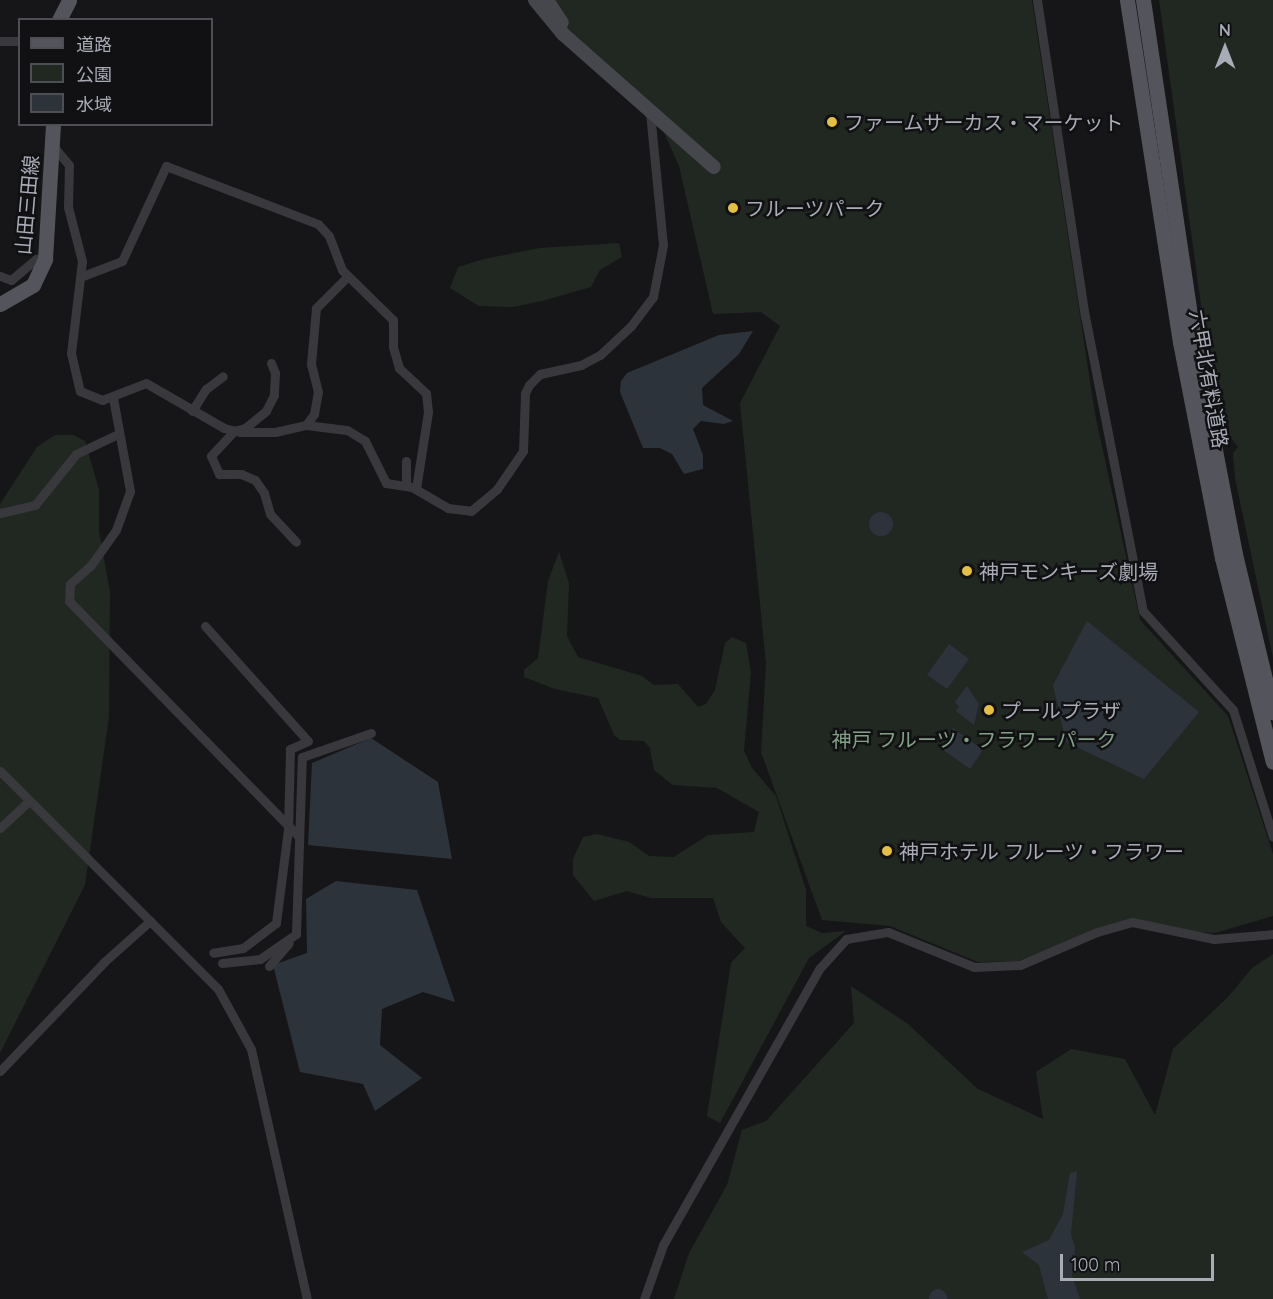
<!DOCTYPE html>
<meta charset="utf-8">
<style>
body{margin:0}
#map{position:relative;width:1273px;height:1299px;overflow:hidden;background:#161618;font-family:Quicksand,"Noto Sans JP",sans-serif}
div>[style]{position:absolute}
.green>*{inset:0;background:#212822}
.water>*{inset:0;background:#2d333b}
.round{border-radius:50%}
.river>*{height:18px;margin:-9px;padding:0 9px;transform-origin:9px;border-radius:9px;background:#2d333b}
.street>*{height:9px;margin:-4.5px;padding:0 4.5px;transform-origin:4.5px;border-radius:4.5px;background:#38383d}
.secondary>*{height:14px;margin:-7px;padding:0 7px;transform-origin:7px;border-radius:7px;background:#46474d}
.primary>*{height:15px;margin:-7.5px;padding:0 7.5px;transform-origin:7.5px;border-radius:7.5px;background:#54555c}
.dots>*{width:16px;height:16px;translate:-50% -50%;box-sizing:border-box;border:3px solid #111113;border-radius:50%}
span{translate:-50% -50%;white-space:nowrap;text-align:center;line-height:1.15;-webkit-text-stroke:5px #111113;paint-order:stroke}
.poi-label{font-size:20px;color:#a9acb7}
.left{translate:0 -50%;text-align:left}
.street-label{font-size:20px;color:#a9acb7}
.park-label{font-size:20px;color:#82a187}
.legend{position:absolute;left:18px;top:18px;width:195px;height:108px;box-sizing:border-box;background:#111113;border:2px solid #4e4f55;margin:0;padding:8px 10px;list-style:none;font-size:18px;color:#a9acb7}
.legend li{display:flex;align-items:center;gap:12px;height:30px}
.legend b{width:30px;border:2px solid #4e4f55}
.north{position:absolute;left:1195px;top:18px;width:60px;height:60px;-webkit-text-stroke:4px #111113;paint-order:stroke;rotate:0deg;font-size:16px;font-weight:700;line-height:24px;text-align:center;color:#a9acb7}
.north::after{content:'';display:block;margin:auto;width:21px;height:27px;background:#a9acb7;clip-path:polygon(50% 0,100% 100%,50% 72%,0 100%)}
.scale{position:absolute;left:1060px;top:1254px;width:154px;height:27px;box-sizing:border-box;border:3px solid #a9acb7;border-top:0;padding-left:8px;font-size:18px;line-height:21px;white-space:nowrap;color:#a9acb7;-webkit-text-stroke:4px #111113;paint-order:stroke}
</style>
<div id="map">
<div class="green">
<div style="clip-path:polygon(546px 0,1032px 0,1095px 414px,1140px 620px,1228px 716px,1273px 854px,1273px 916px,1215px 933px,1179px 931px,1133px 920px,1018px 961px,978px 962px,890px 926px,822px 920px,761px 752px,766px 664px,740px 403px,780px 326px,761px 312px,713px 314px,679px 166px,651px 103px,564px 28px)"></div>
<div style="clip-path:polygon(1159px 0,1273px 0,1273px 658px,1235px 478px,1233px 453px,1238px 447px,1217px 421px)"></div>
<div style="clip-path:polygon(619px 243px,622px 257px,600px 270px,591px 287px,542px 301px,513px 307px,479px 306px,450px 288px,458px 267px,484px 259px,540px 248px)"></div>
<div style="clip-path:polygon(55px 435px,73px 435px,85px 441px,99px 490px,99px 531px,110px 592px,109px 717px,85px 885px,0 1053px,0 504px,37px 447px)"></div>
<div style="clip-path:polygon(559px 552px,569px 583px,567px 636px,578px 657px,642px 676px,654px 685px,678px 684px,698px 707px,706px 704px,715px 690px,725px 643px,732px 637px,746px 643px,751px 672px,744px 751px,752px 768px,776px 796px,806px 890px,806px 926px,822px 933px,846px 931px,809px 958px,720px 1123px,707px 1116px,731px 963px,745px 948px,721px 922px,713px 898px,651px 898px,627px 891px,594px 901px,573px 875px,573px 859px,583px 837px,597px 834px,629px 842px,649px 856px,674px 857px,708px 835px,754px 832px,759px 812px,717px 788px,673px 785px,654px 770px,650px 748px,644px 741px,620px 740px,614px 735px,598px 698px,555px 689px,524px 677px,524px 670px,538px 658px,548px 581px)"></div>
<div style="clip-path:polygon(1273px 954px,1273px 1299px,674px 1299px,689px 1253px,727px 1185px,742px 1130px,766px 1121px,854px 1023px,851px 986px,908px 1024px,978px 1089px,1043px 1119px,1036px 1072px,1071px 1049px,1125px 1059px,1155px 1115px,1173px 1049px,1228px 997px,1252px 968px)"></div>
</div>
<div class="water">
<div style="clip-path:polygon(753px 331px,739px 354px,702px 388px,703px 405px,733px 421px,724px 424px,701px 421px,693px 429px,703px 455px,703px 469px,684px 474px,672px 454px,660px 448px,643px 448px,620px 392px,621px 381px,627px 373px,719px 335px)"></div>
<div class="round" style="left:869px;top:512px;width:24px;height:24px"></div>
<div style="clip-path:polygon(1087px 621px,1199px 712px,1144px 779px,1066px 742px,1053px 685px)"></div>
<div style="clip-path:polygon(949px 644px,969px 659px,947px 689px,927px 675px)"></div>
<div style="clip-path:polygon(967px 686px,979px 704px,974px 725px,956px 711px,959px 707px,955px 702px)"></div>
<div style="clip-path:polygon(953px 728px,983px 750px,970px 769px,939px 747px)"></div>
<div style="clip-path:polygon(371px 738px,438px 782px,452px 859px,308px 845px,312px 763px)"></div>
<div style="clip-path:polygon(336px 881px,417px 890px,455px 1002px,423px 992px,382px 1009px,380px 1045px,422px 1078px,375px 1111px,363px 1084px,300px 1072px,273px 965px,307px 953px,306px 899px)"></div>
<div style="clip-path:polygon(1077px 1171px,1071px 1234px,1075px 1248px,1072px 1276px,1080px 1299px,1048px 1299px,1039px 1265px,1022px 1252px,1049px 1240px,1063px 1214px,1070px 1173px)"></div>
</div>
<div class="river">
<div style="left:938px;top:1298px;width:1px;rotate:90deg"></div>
</div>
<div class="street">
<div style="left:1037px;top:0;width:320px;rotate:81.4deg"></div>
<div style="left:1085px;top:316px;width:301px;rotate:78.9deg"></div>
<div style="left:1143px;top:611px;width:134px;rotate:47.7deg"></div>
<div style="left:1233px;top:710px;width:133px;rotate:72.5deg"></div>
<div style="left:0;top:41px;width:20px"></div>
<div style="left:53px;top:146px;width:25px;rotate:50deg"></div>
<div style="left:69px;top:165px;width:42px;rotate:91.4deg"></div>
<div style="left:68px;top:207px;width:56px;rotate:75.5deg"></div>
<div style="left:82px;top:261px;width:93px;rotate:96.8deg"></div>
<div style="left:71px;top:353px;width:39px;rotate:77deg"></div>
<div style="left:80px;top:391px;width:24px;rotate:22deg"></div>
<div style="left:102px;top:400px;width:47px;rotate:-21.1deg"></div>
<div style="left:146px;top:383px;width:90px;rotate:30deg"></div>
<div style="left:224px;top:428px;width:16px;rotate:14deg"></div>
<div style="left:240px;top:432px;width:35px"></div>
<div style="left:275px;top:432px;width:32px;rotate:-13deg"></div>
<div style="left:306px;top:425px;width:41px;rotate:7deg"></div>
<div style="left:347px;top:430px;width:21px;rotate:31deg"></div>
<div style="left:365px;top:441px;width:47px;rotate:63.4deg"></div>
<div style="left:386px;top:483px;width:26px;rotate:9deg"></div>
<div style="left:412px;top:487px;width:42px;rotate:30.3deg"></div>
<div style="left:448px;top:508px;width:23px;rotate:7deg"></div>
<div style="left:471px;top:511px;width:34px;rotate:-40deg"></div>
<div style="left:497px;top:489px;width:46px;rotate:-55.6deg"></div>
<div style="left:523px;top:451px;width:58px;rotate:-88deg"></div>
<div style="left:525px;top:393px;width:9px;rotate:-63deg"></div>
<div style="left:529px;top:385px;width:16px;rotate:-45deg"></div>
<div style="left:540px;top:374px;width:42px;rotate:-12.4deg"></div>
<div style="left:581px;top:365px;width:21px;rotate:-28deg"></div>
<div style="left:600px;top:355px;width:42px;rotate:-43.1deg"></div>
<div style="left:631px;top:326px;width:36px;rotate:-53deg"></div>
<div style="left:653px;top:297px;width:53px;rotate:-79.1deg"></div>
<div style="left:663px;top:245px;width:133px;rotate:-95.6deg"></div>
<div style="left:0;top:276px;width:12px;rotate:20deg"></div>
<div style="left:11px;top:280px;width:33px;rotate:-40deg"></div>
<div style="left:36px;top:259px;width:9px"></div>
<div style="left:80px;top:277px;width:45px;rotate:-20.9deg"></div>
<div style="left:122px;top:261px;width:105px;rotate:-65.1deg"></div>
<div style="left:166px;top:166px;width:163px;rotate:20.9deg"></div>
<div style="left:318px;top:224px;width:16px;rotate:47deg"></div>
<div style="left:329px;top:236px;width:36px;rotate:69deg"></div>
<div style="left:342px;top:270px;width:71px;rotate:44.4deg"></div>
<div style="left:393px;top:320px;width:27px;rotate:90deg"></div>
<div style="left:393px;top:347px;width:22px;rotate:74deg"></div>
<div style="left:399px;top:368px;width:37px;rotate:43deg"></div>
<div style="left:426px;top:393px;width:19px;rotate:84deg"></div>
<div style="left:428px;top:412px;width:78px;rotate:98.9deg"></div>
<div style="left:271px;top:363px;width:11px;rotate:68deg"></div>
<div style="left:275px;top:373px;width:22px;rotate:93deg"></div>
<div style="left:274px;top:395px;width:18px;rotate:117deg"></div>
<div style="left:266px;top:411px;width:27px;rotate:141deg"></div>
<div style="left:245px;top:428px;width:11px;rotate:165deg"></div>
<div style="left:234px;top:431px;width:34px;rotate:133deg"></div>
<div style="left:211px;top:456px;width:20px;rotate:66deg"></div>
<div style="left:219px;top:474px;width:22px"></div>
<div style="left:241px;top:474px;width:15px;rotate:23deg"></div>
<div style="left:255px;top:480px;width:16px;rotate:55deg"></div>
<div style="left:264px;top:493px;width:22px;rotate:74deg"></div>
<div style="left:270px;top:514px;width:38px;rotate:47deg"></div>
<div style="left:113px;top:398px;width:95px;rotate:79.6deg"></div>
<div style="left:130px;top:491px;width:41px;rotate:109.7deg"></div>
<div style="left:116px;top:530px;width:43px;rotate:125.5deg"></div>
<div style="left:91px;top:565px;width:28px;rotate:138deg"></div>
<div style="left:70px;top:584px;width:17px;rotate:93deg"></div>
<div style="left:69px;top:601px;width:328px;rotate:45.7deg"></div>
<div style="left:192px;top:411px;width:26px;rotate:-58deg"></div>
<div style="left:206px;top:389px;width:21px;rotate:-37deg"></div>
<div style="left:306px;top:425px;width:14px;rotate:-54deg"></div>
<div style="left:314px;top:414px;width:22px;rotate:-80deg"></div>
<div style="left:318px;top:392px;width:29px;rotate:-104deg"></div>
<div style="left:311px;top:364px;width:56px;rotate:-84.9deg"></div>
<div style="left:316px;top:308px;width:45px;rotate:-45deg"></div>
<div style="left:406px;top:486px;width:25px;rotate:-90deg"></div>
<div style="left:0;top:513px;width:36px;rotate:-13deg"></div>
<div style="left:35px;top:505px;width:65px;rotate:-51.2deg"></div>
<div style="left:76px;top:454px;width:47px;rotate:-25.5deg"></div>
<div style="left:205px;top:626px;width:154px;rotate:48.2deg"></div>
<div style="left:308px;top:741px;width:20px;rotate:156deg"></div>
<div style="left:290px;top:749px;width:80px;rotate:91.4deg"></div>
<div style="left:288px;top:829px;width:95px;rotate:97.3deg"></div>
<div style="left:276px;top:923px;width:41px;rotate:142.9deg"></div>
<div style="left:243px;top:948px;width:30px;rotate:171deg"></div>
<div style="left:0;top:771px;width:308px;rotate:45deg"></div>
<div style="left:218px;top:989px;width:68px;rotate:61.2deg"></div>
<div style="left:251px;top:1049px;width:256px;rotate:77.4deg"></div>
<div style="left:0;top:828px;width:40px;rotate:-43deg"></div>
<div style="left:222px;top:963px;width:38px;rotate:-6deg"></div>
<div style="left:260px;top:959px;width:44px;rotate:-34.8deg"></div>
<div style="left:296px;top:934px;width:177px;rotate:-88.1deg"></div>
<div style="left:302px;top:757px;width:73px;rotate:-19.2deg"></div>
<div style="left:269px;top:966px;width:30px;rotate:-49deg"></div>
<div style="left:0;top:1071px;width:151px;rotate:-46.3deg"></div>
<div style="left:104px;top:962px;width:62px;rotate:-41.7deg"></div>
<div style="left:644px;top:1299px;width:57px;rotate:-70.6deg"></div>
<div style="left:663px;top:1245px;width:318px;rotate:-60.5deg"></div>
<div style="left:820px;top:968px;width:39px;rotate:-48deg"></div>
<div style="left:846px;top:939px;width:43px;rotate:-9.5deg"></div>
<div style="left:888px;top:932px;width:93px;rotate:22.1deg"></div>
<div style="left:974px;top:967px;width:46px;rotate:-2.5deg"></div>
<div style="left:1020px;top:965px;width:84px;rotate:-23.2deg"></div>
<div style="left:1097px;top:932px;width:36px;rotate:-16deg"></div>
<div style="left:1132px;top:922px;width:84px;rotate:11.7deg"></div>
<div style="left:1214px;top:939px;width:59px;rotate:-4.8deg"></div>
</div>
<div class="secondary">
<div style="left:535px;top:0;width:44px;rotate:50.5deg"></div>
<div style="left:563px;top:34px;width:201px;rotate:41.4deg"></div>
<div style="left:547px;top:0;width:27px;rotate:57deg"></div>
</div>
<div class="primary">
<div style="left:1127px;top:0;width:346px;rotate:81.2deg"></div>
<div style="left:1180px;top:342px;width:220px;rotate:79deg"></div>
<div style="left:1222px;top:558px;width:210px;rotate:76deg"></div>
<div style="left:1143px;top:0;width:345px;rotate:81.5deg"></div>
<div style="left:1194px;top:341px;width:217px;rotate:79.1deg"></div>
<div style="left:1235px;top:554px;width:163px;rotate:76.5deg"></div>
<div style="left:59px;top:20px;width:22px;rotate:-63deg"></div>
<div style="left:0;top:304px;width:38px;rotate:-30deg"></div>
<div style="left:33px;top:285px;width:29px;rotate:-65deg"></div>
<div style="left:45px;top:259px;width:135px;rotate:-86.6deg"></div>
</div>
<div class="dots">
<div style="left:832px;top:122px;background:#e5bf41"></div>
<div style="left:733px;top:208px;background:#e5bf41"></div>
<div style="left:967px;top:571px;background:#e5bf41"></div>
<div style="left:989px;top:710px;background:#e5bf41"></div>
<div style="left:887px;top:851px;background:#e5bf41"></div>
</div>
<div class="poi-label">
<span class="left" style="left:844px;top:122px">ファームサーカス・マーケット</span>
<span class="left" style="left:745px;top:208px">フルーツパーク</span>
<span class="left" style="left:979px;top:571px">神戸モンキーズ劇場</span>
<span class="left" style="left:1001px;top:710px">プールプラザ</span>
<span class="left" style="left:899px;top:851px">神戸ホテル フルーツ・フラワー</span>
</div>
<div class="street-label">
<span style="left:27px;top:205px;rotate:-85deg">山田三田線</span>
<span style="left:1209px;top:379px;rotate:80deg">六甲北有料道路</span>
</div>
<div class="park-label">
<span style="left:974px;top:739px">神戸 フルーツ・フラワーパーク</span>
</div>
<ul class="legend">
<li><b style="height:8px;background:#54555c"></b>道路</li>
<li><b style="height:16px;background:#212822"></b>公園</li>
<li><b style="height:16px;background:#2d333b"></b>水域</li>
</ul>
<div class="north">N</div>
<div class="scale">100 m</div>
</div>
